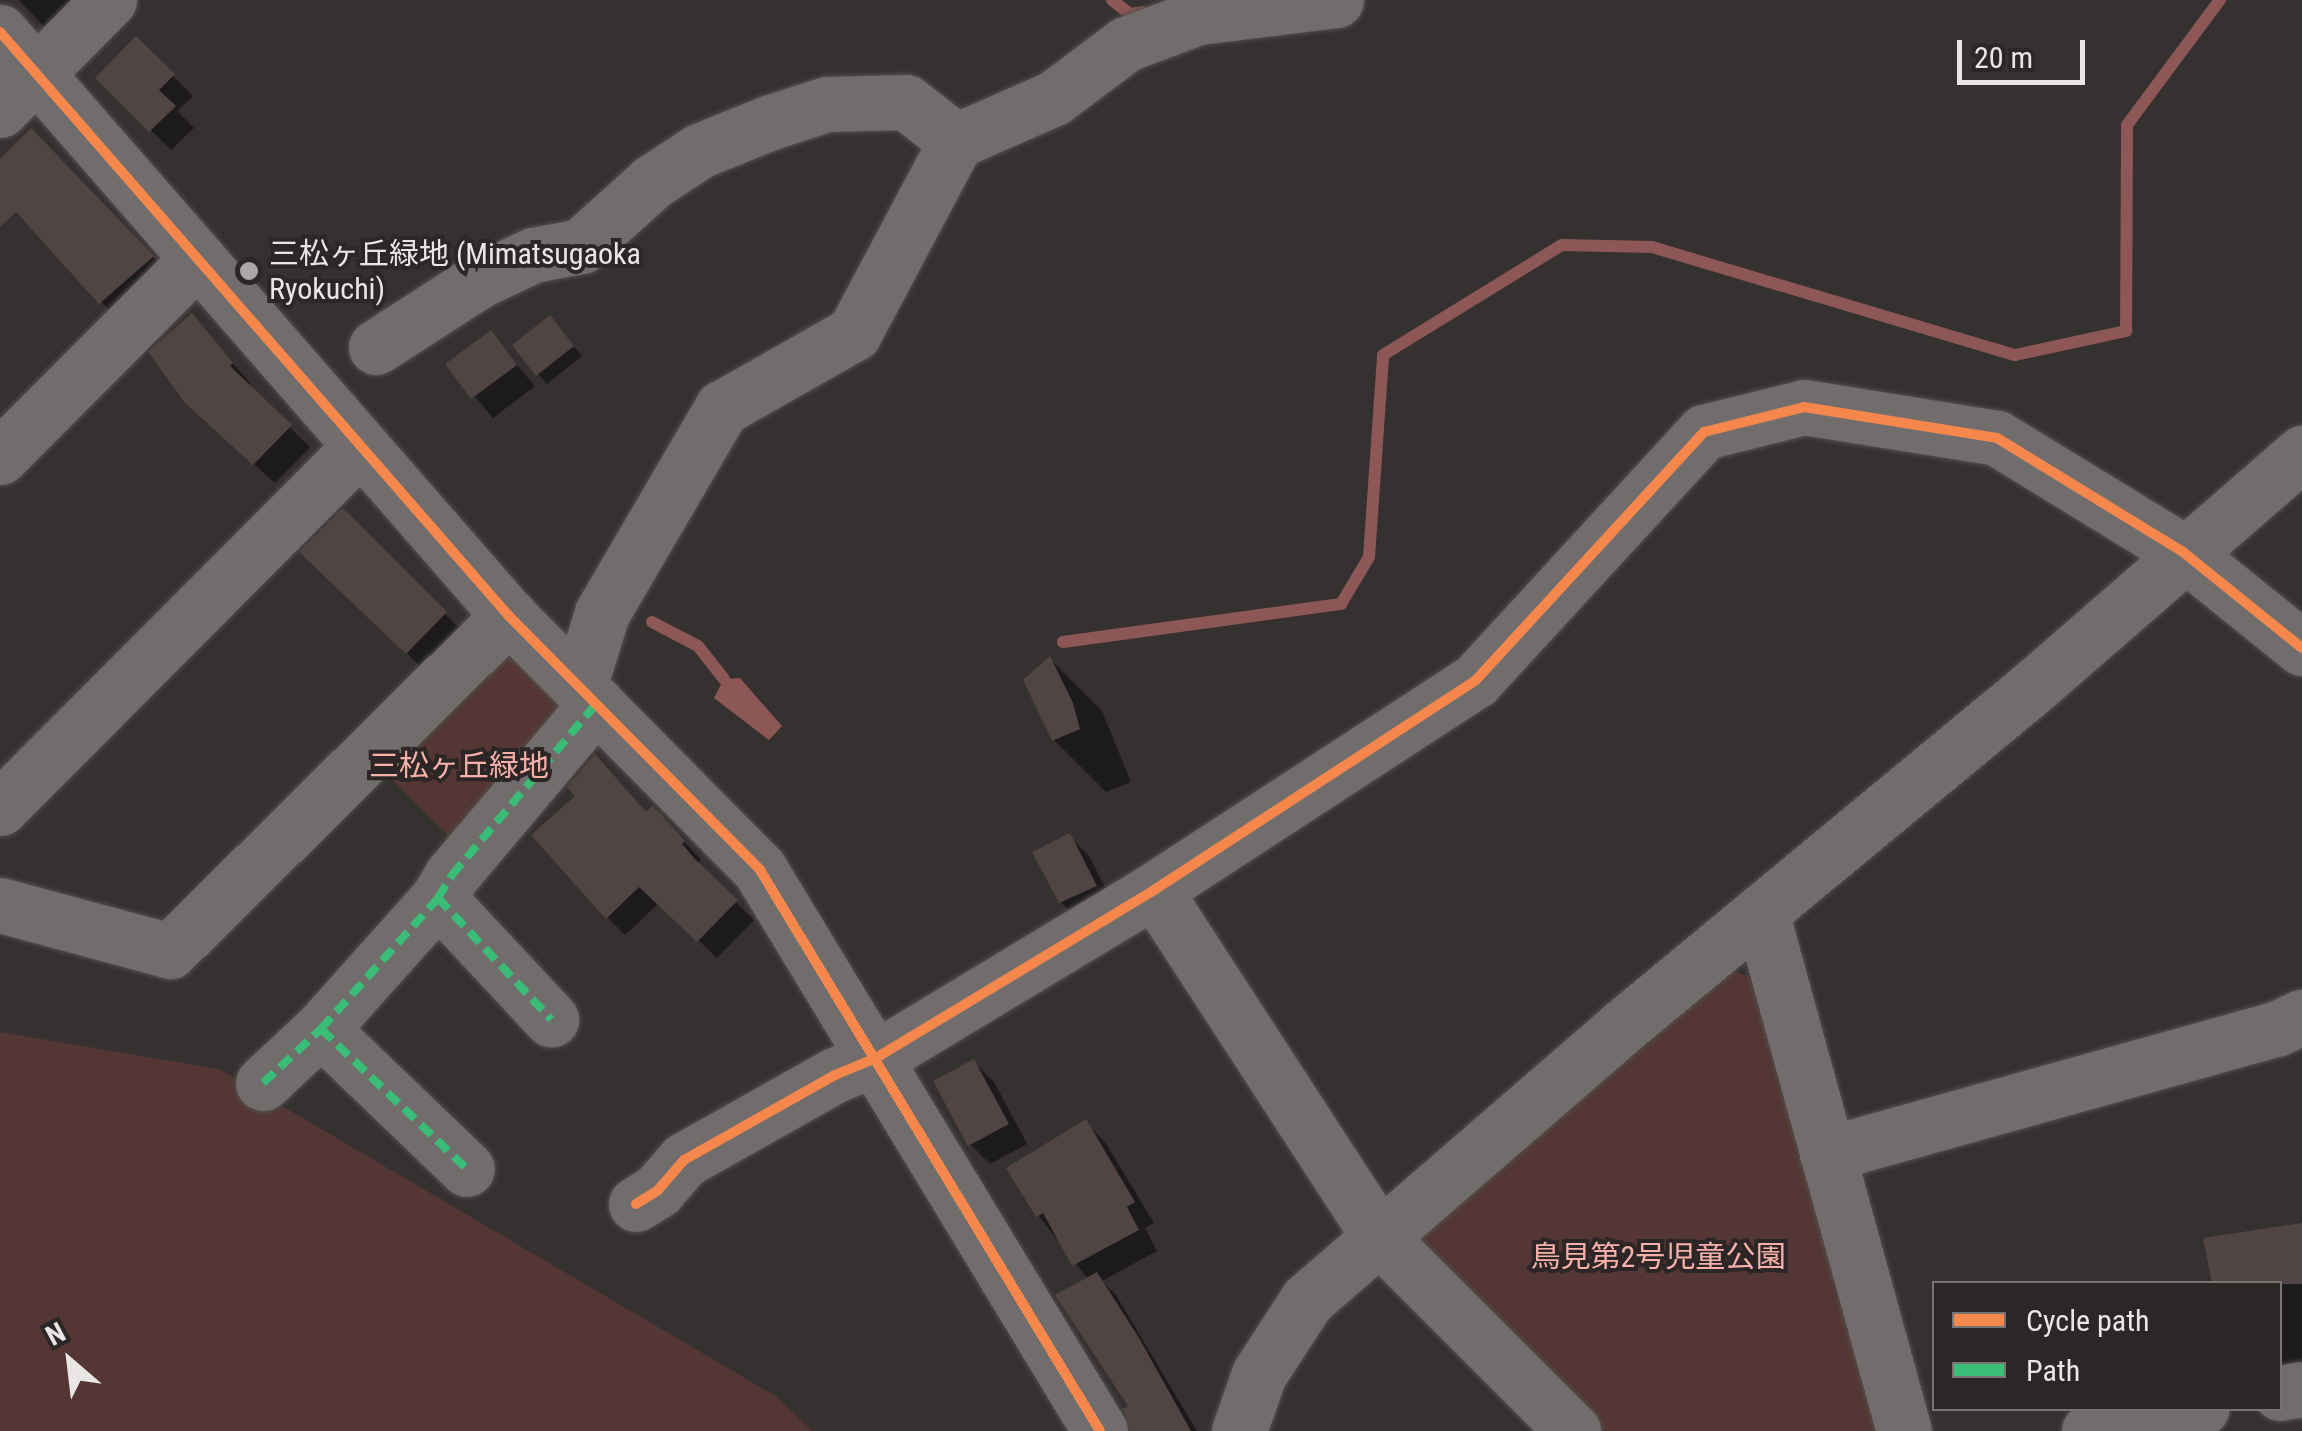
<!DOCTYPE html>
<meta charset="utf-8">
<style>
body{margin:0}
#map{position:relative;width:2302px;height:1431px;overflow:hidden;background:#363131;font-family:"Roboto Condensed","Noto Sans JP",sans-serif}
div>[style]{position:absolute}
.green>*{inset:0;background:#543734}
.water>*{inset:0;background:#8c5754}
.shadow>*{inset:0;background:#0007}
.stream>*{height:12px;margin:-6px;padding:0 6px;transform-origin:6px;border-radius:6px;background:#8c5754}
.building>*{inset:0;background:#514444}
.roads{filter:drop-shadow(0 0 2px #534f4e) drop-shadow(0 0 2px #534f4e)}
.minor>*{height:55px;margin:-27.5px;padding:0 27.5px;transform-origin:27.5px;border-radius:27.5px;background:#726d6d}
.quiet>*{height:8px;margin-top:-4px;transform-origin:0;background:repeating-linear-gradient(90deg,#3abd76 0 15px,transparent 0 23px)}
.cycleway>*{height:10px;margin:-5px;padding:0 5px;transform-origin:5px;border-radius:5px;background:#f5874c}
.dots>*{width:28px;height:28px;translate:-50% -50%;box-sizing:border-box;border:5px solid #2d2626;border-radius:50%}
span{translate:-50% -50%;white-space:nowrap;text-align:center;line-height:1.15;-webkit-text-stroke:8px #2d2626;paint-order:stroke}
.poi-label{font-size:30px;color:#eae6e5}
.left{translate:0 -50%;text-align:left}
.park-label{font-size:30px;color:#f8b0aa}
.legend{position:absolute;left:1932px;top:1281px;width:350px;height:130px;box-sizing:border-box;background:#2d2626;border:2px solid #797372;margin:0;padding:12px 18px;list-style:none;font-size:30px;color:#eae6e5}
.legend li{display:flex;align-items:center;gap:20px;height:50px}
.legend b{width:50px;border:2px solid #797372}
.north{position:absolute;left:20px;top:1311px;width:100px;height:100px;-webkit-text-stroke:8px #2d2626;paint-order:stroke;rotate:332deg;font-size:28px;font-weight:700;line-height:40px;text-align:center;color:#eae6e5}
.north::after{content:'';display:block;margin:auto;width:35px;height:45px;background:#eae6e5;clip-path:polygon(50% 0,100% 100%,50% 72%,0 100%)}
.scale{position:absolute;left:1957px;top:40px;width:128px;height:45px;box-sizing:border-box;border:5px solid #eae6e5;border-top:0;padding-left:12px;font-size:30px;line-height:35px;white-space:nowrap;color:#eae6e5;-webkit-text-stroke:8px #2d2626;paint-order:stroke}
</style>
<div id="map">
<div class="green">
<div style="clip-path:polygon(509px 658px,523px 665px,571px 716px,461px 848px,379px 767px,494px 659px)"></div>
<div style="clip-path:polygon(1733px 971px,1750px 977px,1884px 1431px,1605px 1431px,1571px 1406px,1422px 1253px,1422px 1235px)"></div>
<div style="clip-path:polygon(0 1032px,219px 1069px,777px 1397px,812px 1431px,0 1431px)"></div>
</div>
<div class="water">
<div style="clip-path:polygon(740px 678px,782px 726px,769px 740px,714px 698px,724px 679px)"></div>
</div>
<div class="shadow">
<div style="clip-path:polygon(19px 0,90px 0,51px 34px)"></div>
<div style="clip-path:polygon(136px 40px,193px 96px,177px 111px,194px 128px,171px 150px,98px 78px)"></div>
<div style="clip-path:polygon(31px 132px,172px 277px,121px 322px,0 196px,0 162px)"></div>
<div style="clip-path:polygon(192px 317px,251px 384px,248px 387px,310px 447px,275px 483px,208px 423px)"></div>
<div style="clip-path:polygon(559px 328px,582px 356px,547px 384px,538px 374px)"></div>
<div style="clip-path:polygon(490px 334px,535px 386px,493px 418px,448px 365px)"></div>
<div style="clip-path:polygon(343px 512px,474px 643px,437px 682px,332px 582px)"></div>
<div style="clip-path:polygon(1050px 659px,1102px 711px,1131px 782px,1106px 792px,1054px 740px)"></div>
<div style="clip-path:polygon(647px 814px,677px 834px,701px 860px,698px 863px,710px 877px,754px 920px,717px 958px,659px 903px,625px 935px,607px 917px)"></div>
<div style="clip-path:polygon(1069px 836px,1089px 856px,1115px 906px,1081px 922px,1061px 902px)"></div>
<div style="clip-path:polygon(974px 1062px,994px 1082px,1027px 1144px,990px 1164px,970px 1144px)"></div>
<div style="clip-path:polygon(1085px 1122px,1105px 1142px,1154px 1223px,1145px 1228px,1157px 1251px,1102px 1281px,1116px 1295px,1197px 1431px,1134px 1431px,1131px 1407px,1089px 1280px,1038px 1215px)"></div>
<div style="clip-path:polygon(2302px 1226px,2302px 1385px,2280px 1393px,2280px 1284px)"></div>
</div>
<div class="stream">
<div style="left:1112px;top:0;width:23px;rotate:38deg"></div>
<div style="left:1130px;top:14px;width:12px;rotate:-9deg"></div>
<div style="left:652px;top:622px;width:52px;rotate:27.6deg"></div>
<div style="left:698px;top:646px;width:42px;rotate:51.8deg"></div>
<div style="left:1063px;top:642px;width:281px;rotate:-7.8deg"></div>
<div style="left:1341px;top:604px;width:55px;rotate:-59.2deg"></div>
<div style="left:1369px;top:557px;width:202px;rotate:-86deg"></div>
<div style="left:1383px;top:355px;width:210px;rotate:-31.6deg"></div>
<div style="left:1562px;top:245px;width:90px;rotate:1.3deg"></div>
<div style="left:1652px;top:247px;width:379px;rotate:16.6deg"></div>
<div style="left:2015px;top:355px;width:114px;rotate:-12.2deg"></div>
<div style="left:2126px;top:331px;width:206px;rotate:-89.7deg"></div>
<div style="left:2127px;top:125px;width:156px;rotate:-53.4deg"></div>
</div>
<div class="building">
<div style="clip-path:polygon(136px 36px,175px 74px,159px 90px,176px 106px,149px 132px,95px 78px)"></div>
<div style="clip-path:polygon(31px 128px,154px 256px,99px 304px,16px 212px,0 227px,0 159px)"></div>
<div style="clip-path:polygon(192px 313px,233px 363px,230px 366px,292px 425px,253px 465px,185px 403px,148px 352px)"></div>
<div style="clip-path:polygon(550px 315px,574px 346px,536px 376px,512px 345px)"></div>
<div style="clip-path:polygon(491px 330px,517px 365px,471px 399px,445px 364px)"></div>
<div style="clip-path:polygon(343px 508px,447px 612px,406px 654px,299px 552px)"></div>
<div style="clip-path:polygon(1050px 656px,1073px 703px,1080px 729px,1052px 741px,1023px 680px)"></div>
<div style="clip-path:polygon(595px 754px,646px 812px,652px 806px,660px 813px,685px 841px,682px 844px,695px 859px,738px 900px,697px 942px,639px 887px,606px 919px,531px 835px,575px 796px,567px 787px)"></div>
<div style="clip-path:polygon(1070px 833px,1097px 886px,1059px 903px,1032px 852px)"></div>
<div style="clip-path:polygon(974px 1059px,1009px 1124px,968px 1146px,933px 1081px)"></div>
<div style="clip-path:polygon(1086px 1119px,1135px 1202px,1127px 1207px,1139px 1230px,1072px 1266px,1043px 1213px,1036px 1217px,1006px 1168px)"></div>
<div style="clip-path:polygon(2302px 1223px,2302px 1284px,2212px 1284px,2203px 1238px)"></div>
<div style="clip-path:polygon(1097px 1272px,1139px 1338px,1191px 1431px,1131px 1431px,1123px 1409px,1128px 1406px,1055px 1295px)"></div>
</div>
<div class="roads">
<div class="minor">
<div style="left:0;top:32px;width:775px;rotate:48.93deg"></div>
<div style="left:509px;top:616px;width:357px;rotate:45.3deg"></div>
<div style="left:760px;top:870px;width:656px;rotate:58.78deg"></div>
<div style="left:0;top:110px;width:155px;rotate:-45.3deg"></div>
<div style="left:376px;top:347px;width:124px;rotate:-32.8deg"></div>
<div style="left:480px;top:280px;width:59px;rotate:-25.3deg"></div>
<div style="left:533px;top:255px;width:49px;rotate:-10.6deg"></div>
<div style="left:581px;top:246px;width:96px;rotate:-42deg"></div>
<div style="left:652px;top:182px;width:56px;rotate:-33.4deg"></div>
<div style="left:699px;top:151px;width:74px;rotate:-22.1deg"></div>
<div style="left:768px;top:123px;width:62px;rotate:-17.9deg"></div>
<div style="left:827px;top:104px;width:79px;rotate:-1.5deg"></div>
<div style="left:906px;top:102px;width:63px;rotate:38deg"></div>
<div style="left:0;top:457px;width:279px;rotate:-45.1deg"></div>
<div style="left:579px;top:687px;width:77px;rotate:-72.7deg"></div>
<div style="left:602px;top:613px;width:238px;rotate:-59.7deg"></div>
<div style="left:722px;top:408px;width:152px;rotate:-29.6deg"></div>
<div style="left:854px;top:333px;width:217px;rotate:-62deg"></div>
<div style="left:956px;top:141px;width:107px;rotate:-23.7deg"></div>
<div style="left:1054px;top:98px;width:90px;rotate:-36.9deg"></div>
<div style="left:1126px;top:44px;width:77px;rotate:-20.6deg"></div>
<div style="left:1198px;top:17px;width:139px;rotate:-7deg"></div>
<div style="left:0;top:808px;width:511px;rotate:-45.08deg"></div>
<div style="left:1154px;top:890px;width:415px;rotate:57deg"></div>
<div style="left:1380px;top:1238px;width:273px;rotate:45deg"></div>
<div style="left:438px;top:898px;width:166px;rotate:47deg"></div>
<div style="left:0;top:905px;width:176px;rotate:15.1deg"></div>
<div style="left:170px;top:951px;width:477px;rotate:-44.7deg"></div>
<div style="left:1761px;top:912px;width:538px;rotate:74.6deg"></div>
<div style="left:321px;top:1029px;width:202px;rotate:43.8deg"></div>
<div style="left:263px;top:1083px;width:79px;rotate:-43deg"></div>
<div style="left:321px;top:1029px;width:176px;rotate:-48.2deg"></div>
<div style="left:438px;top:898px;width:27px;rotate:-59deg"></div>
<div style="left:452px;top:875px;width:224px;rotate:-49.9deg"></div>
<div style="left:1827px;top:1154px;width:466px;rotate:-15.6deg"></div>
<div style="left:2276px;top:1029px;width:29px;rotate:-25deg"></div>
<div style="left:636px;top:1204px;width:26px;rotate:-32deg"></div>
<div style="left:658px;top:1190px;width:40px;rotate:-49deg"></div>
<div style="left:684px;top:1160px;width:173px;rotate:-29.4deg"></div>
<div style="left:835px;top:1075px;width:44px;rotate:-22.5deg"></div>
<div style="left:876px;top:1058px;width:325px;rotate:-31.1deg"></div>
<div style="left:1154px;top:890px;width:384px;rotate:-33.1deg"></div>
<div style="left:1476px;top:680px;width:337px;rotate:-47.4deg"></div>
<div style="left:1704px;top:432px;width:103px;rotate:-14deg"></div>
<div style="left:1804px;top:407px;width:195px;rotate:9.1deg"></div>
<div style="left:1997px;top:438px;width:218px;rotate:31.5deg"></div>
<div style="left:2183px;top:552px;width:153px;rotate:38.9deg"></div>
<div style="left:2280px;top:1393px;width:22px;rotate:-10deg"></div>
<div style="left:1239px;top:1431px;width:60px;rotate:-70.7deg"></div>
<div style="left:1259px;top:1374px;width:88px;rotate:-57deg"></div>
<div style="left:1307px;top:1300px;width:417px;rotate:-40.9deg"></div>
<div style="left:1622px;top:1027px;width:533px;rotate:-39.6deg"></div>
<div style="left:2033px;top:687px;width:357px;rotate:-41deg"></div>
<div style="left:2089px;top:1431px;width:115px;rotate:-11.5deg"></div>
</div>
</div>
<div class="quiet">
<div style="left:438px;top:898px;width:166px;rotate:47deg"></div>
<div style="left:321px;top:1029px;width:202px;rotate:43.8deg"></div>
<div style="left:263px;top:1083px;width:79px;rotate:-43deg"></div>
<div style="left:321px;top:1029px;width:176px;rotate:-48.2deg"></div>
<div style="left:438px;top:898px;width:27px;rotate:-59deg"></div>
<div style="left:452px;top:875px;width:224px;rotate:-49.9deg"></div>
</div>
<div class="cycleway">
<div style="left:0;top:32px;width:775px;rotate:48.93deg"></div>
<div style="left:509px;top:616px;width:357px;rotate:45.3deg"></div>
<div style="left:760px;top:870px;width:656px;rotate:58.78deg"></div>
<div style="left:636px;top:1204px;width:26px;rotate:-32deg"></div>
<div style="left:658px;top:1190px;width:40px;rotate:-49deg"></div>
<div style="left:684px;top:1160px;width:173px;rotate:-29.4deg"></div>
<div style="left:835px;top:1075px;width:44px;rotate:-22.5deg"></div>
<div style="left:876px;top:1058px;width:325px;rotate:-31.1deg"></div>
<div style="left:1154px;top:890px;width:384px;rotate:-33.1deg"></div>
<div style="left:1476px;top:680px;width:337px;rotate:-47.4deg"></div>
<div style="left:1704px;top:432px;width:103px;rotate:-14deg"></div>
<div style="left:1804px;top:407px;width:195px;rotate:9.1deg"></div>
<div style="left:1997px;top:438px;width:218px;rotate:31.5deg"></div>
<div style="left:2183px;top:552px;width:153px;rotate:38.9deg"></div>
</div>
<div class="dots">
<div style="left:249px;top:271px;background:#aba7a6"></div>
</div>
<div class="poi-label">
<span class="left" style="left:269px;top:271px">三松ヶ丘緑地 (Mimatsugaoka<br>Ryokuchi)</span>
</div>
<div class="park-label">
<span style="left:459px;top:766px">三松ヶ丘緑地</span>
<span style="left:1658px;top:1257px">鳥見第2号児童公園</span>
</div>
<ul class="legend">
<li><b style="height:12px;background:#f5874c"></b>Cycle path</li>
<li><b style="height:12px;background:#3abd76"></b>Path</li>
</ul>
<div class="north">N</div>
<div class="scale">20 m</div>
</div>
